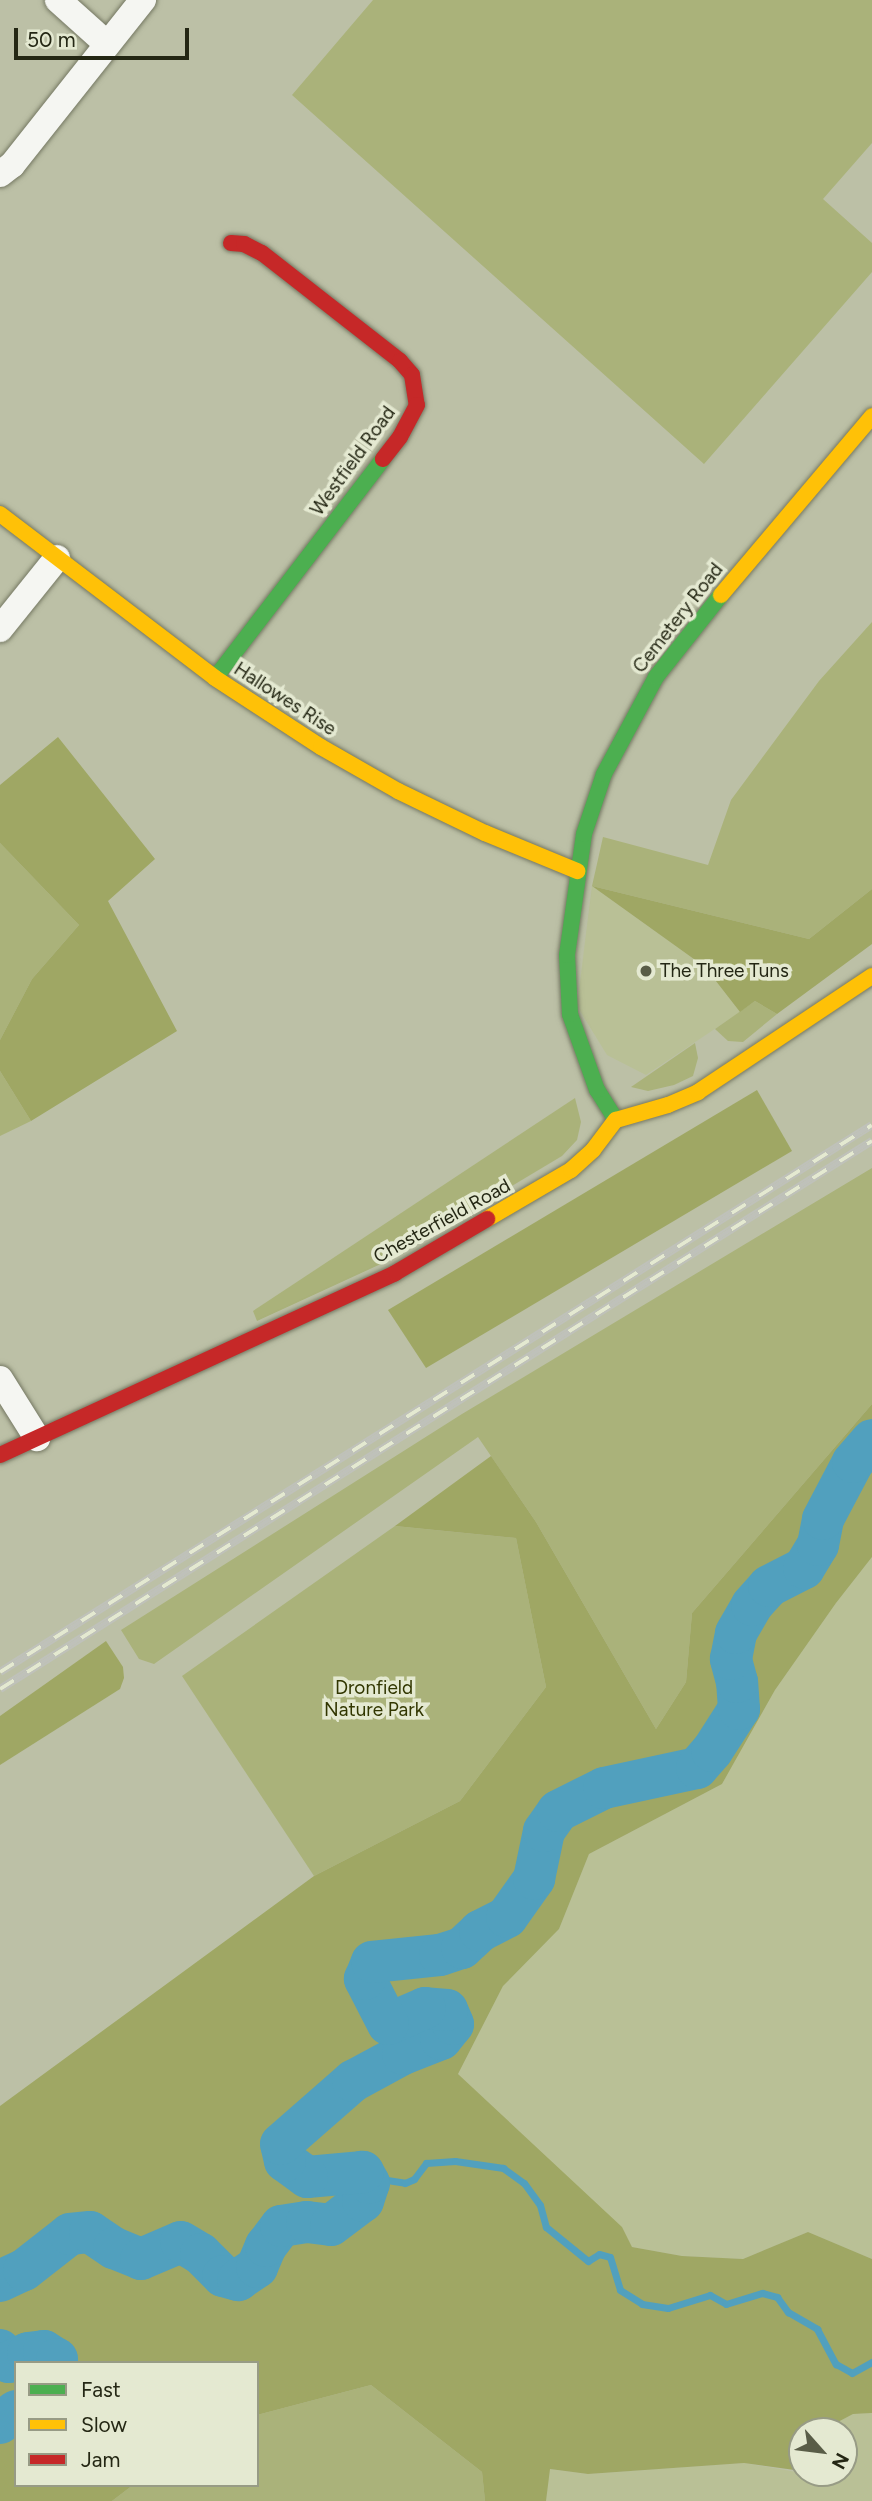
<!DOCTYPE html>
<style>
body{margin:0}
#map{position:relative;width:872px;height:2501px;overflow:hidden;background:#bcc0a6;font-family:Figtree,sans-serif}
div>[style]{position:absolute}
.built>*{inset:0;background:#b9c096}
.green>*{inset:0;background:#aab27a}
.forest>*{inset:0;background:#9fa764}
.stream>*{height:7px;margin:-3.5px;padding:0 3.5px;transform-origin:3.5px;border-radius:3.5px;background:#51a0be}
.river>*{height:42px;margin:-21px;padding:0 21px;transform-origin:21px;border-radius:21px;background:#51a0be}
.roads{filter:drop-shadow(0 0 2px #757863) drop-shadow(0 0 2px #757863)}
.street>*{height:26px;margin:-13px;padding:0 13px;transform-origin:13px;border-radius:13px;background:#f5f6f2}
.fast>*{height:16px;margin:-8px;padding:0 8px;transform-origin:8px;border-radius:8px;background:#4caf50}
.slow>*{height:16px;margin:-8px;padding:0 8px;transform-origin:8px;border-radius:8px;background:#ffc107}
.jam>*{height:16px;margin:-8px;padding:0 8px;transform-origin:8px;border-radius:8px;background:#c62828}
.rail>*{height:8px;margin-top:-4px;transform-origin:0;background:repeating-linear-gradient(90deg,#e4e9d1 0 16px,#bfc1ba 0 32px);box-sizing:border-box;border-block:2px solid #bfc1ba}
.dots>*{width:19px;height:19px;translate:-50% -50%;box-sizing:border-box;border:4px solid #e4e9d1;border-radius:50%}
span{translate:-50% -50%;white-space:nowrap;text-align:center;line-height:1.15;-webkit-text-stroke:7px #e4e9d1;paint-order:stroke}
.street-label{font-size:19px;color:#242714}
.poi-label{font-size:19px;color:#242714}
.left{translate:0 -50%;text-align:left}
.park-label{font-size:19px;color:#313600}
.legend{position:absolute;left:14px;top:2361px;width:245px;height:126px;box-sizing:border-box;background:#e4e9d1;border:2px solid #979b85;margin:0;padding:9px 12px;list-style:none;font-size:21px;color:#242714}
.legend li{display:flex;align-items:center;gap:14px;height:35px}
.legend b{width:35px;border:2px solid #979b85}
.north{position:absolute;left:788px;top:2417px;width:70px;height:70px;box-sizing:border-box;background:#e4e9d1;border:2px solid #979b85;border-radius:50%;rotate:118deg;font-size:19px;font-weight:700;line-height:28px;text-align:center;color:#242714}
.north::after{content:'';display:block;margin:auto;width:24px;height:32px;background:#595d47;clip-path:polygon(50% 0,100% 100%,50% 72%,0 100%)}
.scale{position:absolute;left:14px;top:28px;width:175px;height:32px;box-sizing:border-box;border:4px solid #242714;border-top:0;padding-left:9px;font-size:21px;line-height:24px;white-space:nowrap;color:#242714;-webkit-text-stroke:5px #e4e9d1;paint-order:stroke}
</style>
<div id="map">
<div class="built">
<div style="clip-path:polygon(592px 886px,705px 967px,740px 1012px,646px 1075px,607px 1055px,577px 1006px)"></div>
<div style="clip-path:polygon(872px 1557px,872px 2259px,808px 2232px,743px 2259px,682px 2256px,632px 2247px,621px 2227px,458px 2074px,503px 1986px,559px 1929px,589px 1854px,722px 1784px,775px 1690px,836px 1603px)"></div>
<div style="clip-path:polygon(872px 2413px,872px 2501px,546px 2501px,549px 2469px,588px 2474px,744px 2463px,802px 2473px,844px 2473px,844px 2431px,821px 2431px,853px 2414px)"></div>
</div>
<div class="green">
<div style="clip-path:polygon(373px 0,872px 0,872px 143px,823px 199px,872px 243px,872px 272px,704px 464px,292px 95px)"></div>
<div style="clip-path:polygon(872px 622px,872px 889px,809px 939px,592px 886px,603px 837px,708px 865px,731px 800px,819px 681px)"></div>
<div style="clip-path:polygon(0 843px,79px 925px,32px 979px,0 1040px)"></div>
<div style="clip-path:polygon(755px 1001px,777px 1014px,743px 1042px,728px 1041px,715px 1029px)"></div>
<div style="clip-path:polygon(695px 1043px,698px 1058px,693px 1076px,674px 1085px,648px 1091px,631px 1087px)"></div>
<div style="clip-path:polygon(0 1071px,31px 1121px,0 1136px)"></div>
<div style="clip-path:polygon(575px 1098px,581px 1122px,577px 1140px,562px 1156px,383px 1263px,257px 1321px,253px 1311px)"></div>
<div style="clip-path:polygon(872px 1168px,872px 1404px,692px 1613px,686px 1682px,656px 1729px,536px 1522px,478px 1437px,154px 1664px,139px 1659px,121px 1630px,462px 1414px)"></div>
<div style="clip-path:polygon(395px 1526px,516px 1538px,546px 1687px,460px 1801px,314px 1876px,182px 1676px)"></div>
<div style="clip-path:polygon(371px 2385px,482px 2472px,485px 2501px,112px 2501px,133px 2485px,257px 2485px,257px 2415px)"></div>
</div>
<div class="forest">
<div style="clip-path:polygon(58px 737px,155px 859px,108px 901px,177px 1031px,31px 1121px,0 1071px,0 1040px,32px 979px,79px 925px,0 843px,0 785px)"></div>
<div style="clip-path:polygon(592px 886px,809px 939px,872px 889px,872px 944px,777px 1014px,755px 1001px,740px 1012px,705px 967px)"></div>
<div style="clip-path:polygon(757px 1090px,792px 1151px,426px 1368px,388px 1310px)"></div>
<div style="clip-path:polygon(872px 1404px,872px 1557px,836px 1603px,775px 1690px,722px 1784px,589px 1854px,559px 1929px,503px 1986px,458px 2074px,622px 2227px,632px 2247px,682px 2256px,743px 2259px,808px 2232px,872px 2259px,872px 2413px,853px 2414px,821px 2431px,802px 2431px,802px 2471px,744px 2463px,588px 2474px,550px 2469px,546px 2501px,485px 2501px,482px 2472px,371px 2385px,257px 2415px,257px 2363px,16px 2363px,16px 2485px,133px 2485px,112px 2501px,0 2501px,0 2106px,314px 1876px,460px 1801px,546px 1687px,516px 1538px,395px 1526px,491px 1456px,536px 1522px,656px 1729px,686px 1682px,692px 1613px)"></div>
<div style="clip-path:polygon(106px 1641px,123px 1667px,124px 1678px,120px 1689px,0 1765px,0 1716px)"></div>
</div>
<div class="stream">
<div style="left:369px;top:2183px;width:18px;rotate:-9deg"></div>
<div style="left:387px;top:2180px;width:18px;rotate:9deg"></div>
<div style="left:405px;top:2183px;width:10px;rotate:-24deg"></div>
<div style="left:414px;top:2179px;width:20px;rotate:-53deg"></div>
<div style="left:426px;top:2163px;width:29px;rotate:-4deg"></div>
<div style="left:455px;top:2161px;width:49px;rotate:8.3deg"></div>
<div style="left:503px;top:2168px;width:26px;rotate:36deg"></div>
<div style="left:524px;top:2183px;width:27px;rotate:54deg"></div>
<div style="left:540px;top:2205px;width:23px;rotate:75deg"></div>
<div style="left:546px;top:2227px;width:54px;rotate:39deg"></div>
<div style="left:588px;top:2261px;width:13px;rotate:-32deg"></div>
<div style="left:599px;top:2254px;width:11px;rotate:15deg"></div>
<div style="left:610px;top:2257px;width:34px;rotate:73deg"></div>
<div style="left:620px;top:2290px;width:26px;rotate:32deg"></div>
<div style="left:642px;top:2304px;width:26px;rotate:9deg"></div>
<div style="left:668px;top:2308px;width:44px;rotate:-17.2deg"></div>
<div style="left:710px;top:2295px;width:18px;rotate:29deg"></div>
<div style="left:726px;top:2304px;width:38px;rotate:-17deg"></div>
<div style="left:762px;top:2293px;width:16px;rotate:15deg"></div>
<div style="left:777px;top:2297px;width:19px;rotate:54deg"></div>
<div style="left:788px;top:2312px;width:34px;rotate:30deg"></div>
<div style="left:817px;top:2329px;width:40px;rotate:62deg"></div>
<div style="left:836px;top:2364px;width:18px;rotate:29deg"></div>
<div style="left:852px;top:2373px;width:23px;rotate:-29deg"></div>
</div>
<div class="river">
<div style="left:0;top:2281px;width:26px;rotate:-25deg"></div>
<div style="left:24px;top:2270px;width:58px;rotate:-38deg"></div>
<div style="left:70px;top:2234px;width:20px;rotate:-6deg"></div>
<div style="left:90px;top:2232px;width:29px;rotate:34deg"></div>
<div style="left:114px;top:2248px;width:29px;rotate:22deg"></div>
<div style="left:141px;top:2259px;width:43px;rotate:-23deg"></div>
<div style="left:181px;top:2242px;width:23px;rotate:31deg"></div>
<div style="left:201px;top:2254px;width:31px;rotate:45deg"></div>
<div style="left:223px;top:2276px;width:16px;rotate:15deg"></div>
<div style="left:238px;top:2280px;width:23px;rotate:-34deg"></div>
<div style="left:257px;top:2267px;width:23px;rotate:-67deg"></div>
<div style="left:266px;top:2246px;width:25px;rotate:-53deg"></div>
<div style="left:281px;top:2226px;width:26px;rotate:-9deg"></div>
<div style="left:307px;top:2222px;width:24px;rotate:7deg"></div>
<div style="left:331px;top:2225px;width:40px;rotate:-37deg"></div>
<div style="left:363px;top:2201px;width:19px;rotate:-72deg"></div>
<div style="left:369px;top:2183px;width:13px;rotate:-119deg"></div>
<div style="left:363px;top:2172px;width:56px;rotate:174.9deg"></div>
<div style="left:307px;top:2177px;width:27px;rotate:-144deg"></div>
<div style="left:285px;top:2161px;width:17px;rotate:-103deg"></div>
<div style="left:281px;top:2144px;width:96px;rotate:-41.2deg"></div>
<div style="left:353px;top:2081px;width:57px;rotate:-28.4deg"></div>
<div style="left:403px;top:2054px;width:41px;rotate:-21.5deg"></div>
<div style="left:441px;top:2039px;width:19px;rotate:-51deg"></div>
<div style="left:453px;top:2024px;width:15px;rotate:-113deg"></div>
<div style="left:447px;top:2010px;width:22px;rotate:-175deg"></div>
<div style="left:425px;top:2008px;width:40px;rotate:156.6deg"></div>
<div style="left:388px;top:2024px;width:51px;rotate:-117.1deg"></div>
<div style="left:365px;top:1979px;width:18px;rotate:-68deg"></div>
<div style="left:372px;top:1962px;width:68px;rotate:-5.9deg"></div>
<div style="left:440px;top:1955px;width:23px;rotate:-18deg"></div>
<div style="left:462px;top:1948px;width:25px;rotate:-43deg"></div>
<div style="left:480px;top:1931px;width:30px;rotate:-27deg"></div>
<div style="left:507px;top:1917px;width:47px;rotate:-54.6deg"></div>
<div style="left:534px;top:1879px;width:49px;rotate:-78.2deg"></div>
<div style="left:544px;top:1831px;width:24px;rotate:-55deg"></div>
<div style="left:558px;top:1811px;width:51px;rotate:-26.6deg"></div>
<div style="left:604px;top:1788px;width:95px;rotate:-12.1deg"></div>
<div style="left:697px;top:1768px;width:23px;rotate:-49deg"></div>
<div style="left:712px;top:1751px;width:50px;rotate:-57.3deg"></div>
<div style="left:739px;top:1709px;width:27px;rotate:-94deg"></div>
<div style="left:737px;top:1682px;width:24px;rotate:-105deg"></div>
<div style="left:731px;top:1659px;width:26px;rotate:-79deg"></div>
<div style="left:736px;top:1633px;width:32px;rotate:-60deg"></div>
<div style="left:752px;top:1605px;width:25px;rotate:-48deg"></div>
<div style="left:769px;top:1586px;width:39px;rotate:-27deg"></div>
<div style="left:804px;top:1568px;width:27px;rotate:-59deg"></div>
<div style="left:818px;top:1545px;width:26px;rotate:-79deg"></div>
<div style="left:823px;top:1519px;width:64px;rotate:-62.2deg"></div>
<div style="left:853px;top:1462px;width:29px;rotate:-49deg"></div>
<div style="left:0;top:2350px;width:15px;rotate:53deg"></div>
<div style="left:9px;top:2362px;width:21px;rotate:-25deg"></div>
<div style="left:28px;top:2353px;width:16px;rotate:-7deg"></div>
<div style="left:44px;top:2351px;width:15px;rotate:32deg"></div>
<div style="left:57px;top:2359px;width:4px;rotate:90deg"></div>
<div style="left:0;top:2423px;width:20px;rotate:-37deg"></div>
</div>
<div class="roads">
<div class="street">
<div style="left:58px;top:0;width:66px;rotate:41.9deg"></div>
<div style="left:0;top:174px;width:15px;rotate:-37deg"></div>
<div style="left:12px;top:165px;width:211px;rotate:-51.6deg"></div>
<div style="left:0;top:629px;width:91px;rotate:-51.2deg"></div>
<div style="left:0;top:1379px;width:70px;rotate:57.9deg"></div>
</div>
<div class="fast">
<div style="left:215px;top:678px;width:276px;rotate:-52.5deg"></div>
<div style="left:616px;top:1120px;width:36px;rotate:-122deg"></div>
<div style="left:597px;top:1090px;width:81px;rotate:-109.6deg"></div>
<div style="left:570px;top:1014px;width:59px;rotate:-92.9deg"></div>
<div style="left:567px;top:955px;width:122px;rotate:-82deg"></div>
<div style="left:584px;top:834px;width:63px;rotate:-71.6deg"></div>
<div style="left:604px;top:774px;width:110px;rotate:-61.8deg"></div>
<div style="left:656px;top:677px;width:105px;rotate:-51.6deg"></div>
</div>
<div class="slow">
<div style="left:0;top:514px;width:270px;rotate:37.3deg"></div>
<div style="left:215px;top:678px;width:126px;rotate:33.1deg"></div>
<div style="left:321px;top:747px;width:89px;rotate:29.7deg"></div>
<div style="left:398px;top:791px;width:97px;rotate:25.8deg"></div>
<div style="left:485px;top:833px;width:100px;rotate:22.4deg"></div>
<div style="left:721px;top:595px;width:234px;rotate:-49.8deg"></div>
<div style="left:487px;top:1219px;width:97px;rotate:-30.3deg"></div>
<div style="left:571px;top:1170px;width:30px;rotate:-42deg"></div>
<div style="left:593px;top:1150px;width:38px;rotate:-53deg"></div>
<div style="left:616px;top:1120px;width:54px;rotate:-16.1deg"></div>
<div style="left:668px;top:1105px;width:33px;rotate:-23deg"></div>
<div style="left:698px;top:1092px;width:209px;rotate:-33.7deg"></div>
</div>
<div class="jam">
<div style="left:231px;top:243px;width:13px;rotate:4deg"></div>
<div style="left:244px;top:244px;width:20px;rotate:27deg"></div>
<div style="left:262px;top:253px;width:175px;rotate:38deg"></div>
<div style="left:400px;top:361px;width:18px;rotate:49deg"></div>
<div style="left:412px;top:375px;width:30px;rotate:81deg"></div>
<div style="left:417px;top:405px;width:36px;rotate:118deg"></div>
<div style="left:400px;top:437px;width:28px;rotate:128deg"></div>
<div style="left:0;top:1455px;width:435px;rotate:-24.7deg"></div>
<div style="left:395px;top:1273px;width:107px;rotate:-30.4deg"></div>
</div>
</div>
<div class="rail">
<div style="left:0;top:1672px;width:1029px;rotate:-32.1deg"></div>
<div style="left:0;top:1689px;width:1030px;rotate:-32.15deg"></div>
</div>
<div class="dots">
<div style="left:646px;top:971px;background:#595d47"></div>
</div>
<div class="street-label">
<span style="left:353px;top:461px;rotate:-54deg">Westfield Road</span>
<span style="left:678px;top:618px;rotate:-52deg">Cemetery Road</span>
<span style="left:285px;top:699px;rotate:33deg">Hallowes Rise</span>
<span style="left:442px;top:1221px;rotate:-29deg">Chesterfield Road</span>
</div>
<div class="poi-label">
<span class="left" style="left:660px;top:971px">The Three Tuns</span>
</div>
<div class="park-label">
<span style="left:374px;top:1699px">Dronfield<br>Nature Park</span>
</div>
<ul class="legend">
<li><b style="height:9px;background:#4caf50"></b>Fast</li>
<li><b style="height:9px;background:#ffc107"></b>Slow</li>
<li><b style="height:9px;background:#c62828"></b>Jam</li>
</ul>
<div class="north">N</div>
<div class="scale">50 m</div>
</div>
